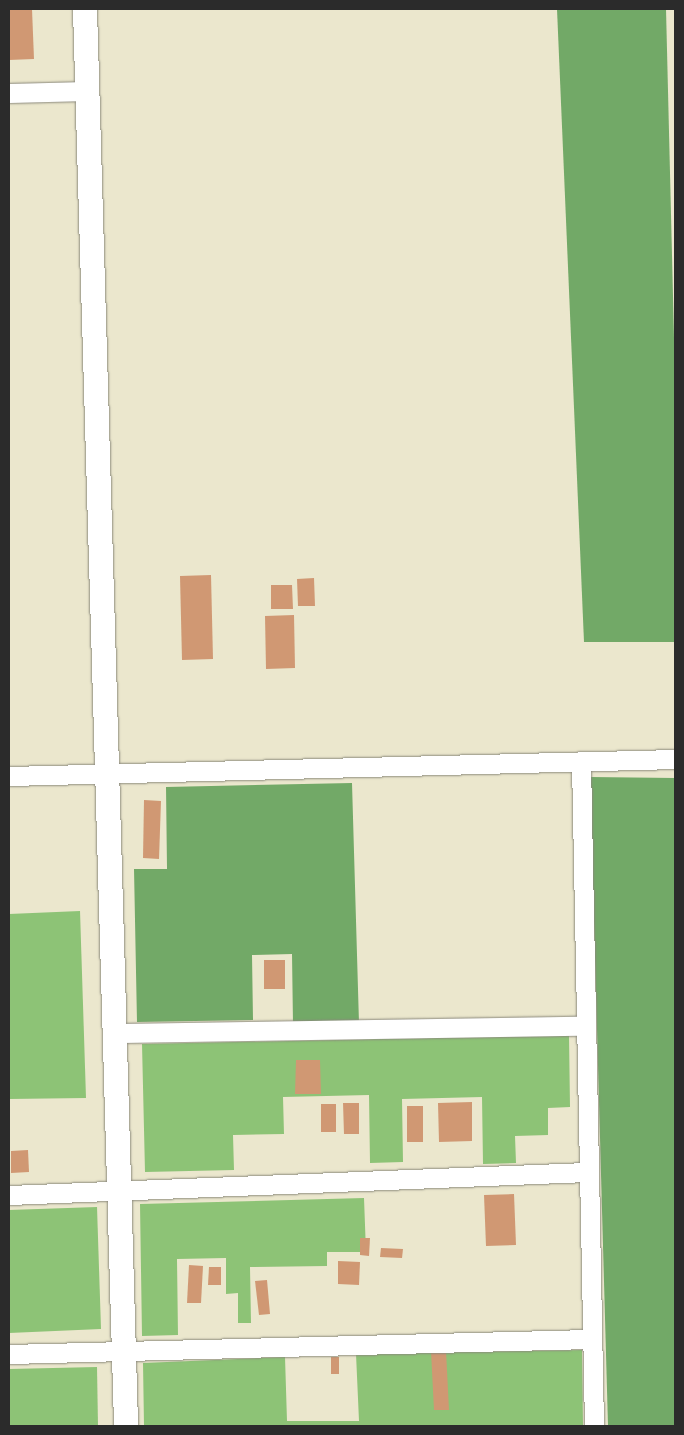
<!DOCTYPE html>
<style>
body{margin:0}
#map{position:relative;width:684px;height:1435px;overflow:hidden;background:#ebe7cd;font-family:Cardo,serif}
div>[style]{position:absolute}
.green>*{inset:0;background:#8dc376}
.forest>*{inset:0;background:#72a967}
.building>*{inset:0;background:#d09873}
.roads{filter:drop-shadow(0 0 1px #8b897c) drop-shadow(0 0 1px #8b897c)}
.minor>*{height:19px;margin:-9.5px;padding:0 9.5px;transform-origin:9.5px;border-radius:9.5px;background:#fff}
.tertiary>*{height:24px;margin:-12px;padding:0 12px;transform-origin:12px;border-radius:12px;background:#fff}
span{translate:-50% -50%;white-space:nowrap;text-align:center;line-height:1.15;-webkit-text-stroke:4.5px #f6f6f2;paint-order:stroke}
.frame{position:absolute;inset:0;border:10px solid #2b2b2b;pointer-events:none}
</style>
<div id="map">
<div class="green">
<div style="clip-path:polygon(80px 911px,86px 1098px,9px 1099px,9px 914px)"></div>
<div style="clip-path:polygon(569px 1035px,570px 1107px,548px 1108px,548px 1135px,515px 1136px,516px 1163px,483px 1164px,482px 1097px,402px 1099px,403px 1162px,370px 1163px,369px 1095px,283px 1097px,284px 1134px,233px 1135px,234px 1170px,145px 1172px,142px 1044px)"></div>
<div style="clip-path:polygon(364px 1198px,366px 1252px,327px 1252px,327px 1266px,250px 1267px,251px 1323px,238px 1323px,238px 1293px,226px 1294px,226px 1258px,177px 1259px,178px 1335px,142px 1336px,140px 1204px)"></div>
<div style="clip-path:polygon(97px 1207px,101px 1329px,9px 1333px,9px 1210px)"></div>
<div style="clip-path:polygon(582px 1350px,583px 1426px,144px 1426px,143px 1363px,285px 1357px,287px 1421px,359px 1421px,356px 1354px)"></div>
<div style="clip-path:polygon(97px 1367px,98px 1426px,9px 1426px,9px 1369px)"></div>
</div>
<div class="forest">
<div style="clip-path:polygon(557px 9px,666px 9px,675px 378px,675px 642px,584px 642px)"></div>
<div style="clip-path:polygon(590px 777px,675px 778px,675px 1426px,608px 1426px)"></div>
<div style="clip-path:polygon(352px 783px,359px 1023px,293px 1024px,292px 954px,252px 955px,253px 1020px,137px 1022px,134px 869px,167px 869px,166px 787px)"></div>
</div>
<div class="building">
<div style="clip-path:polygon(9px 9px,32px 9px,34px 59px,9px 60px)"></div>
<div style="clip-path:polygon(211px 575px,213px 659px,182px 660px,180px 576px)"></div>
<div style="clip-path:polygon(314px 578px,315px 606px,298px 606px,297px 579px)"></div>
<div style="clip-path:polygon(271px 585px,292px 585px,293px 609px,271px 609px)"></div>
<div style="clip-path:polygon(294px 615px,295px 668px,266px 669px,265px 616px)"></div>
<div style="clip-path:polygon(144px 800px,161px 801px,159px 859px,143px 858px)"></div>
<div style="clip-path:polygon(264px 960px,285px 960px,285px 989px,264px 989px)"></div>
<div style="clip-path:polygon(296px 1060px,320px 1060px,321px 1094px,295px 1094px)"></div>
<div style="clip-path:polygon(472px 1102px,472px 1141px,439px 1142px,438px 1103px)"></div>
<div style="clip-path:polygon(343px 1103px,359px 1103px,359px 1134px,344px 1134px)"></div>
<div style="clip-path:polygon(321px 1104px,336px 1104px,336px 1132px,321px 1132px)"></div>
<div style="clip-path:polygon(407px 1106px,423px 1106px,423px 1142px,407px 1142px)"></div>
<div style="clip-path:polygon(28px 1150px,29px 1172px,11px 1173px,11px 1151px)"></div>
<div style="clip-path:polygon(514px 1194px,516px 1245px,486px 1246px,484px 1195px)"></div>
<div style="clip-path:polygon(360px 1238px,370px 1238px,369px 1256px,360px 1255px)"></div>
<div style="clip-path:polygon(381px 1248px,403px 1249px,402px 1258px,380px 1257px)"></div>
<div style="clip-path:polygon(338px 1261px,360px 1262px,359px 1285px,338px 1284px)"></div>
<div style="clip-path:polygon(189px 1265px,203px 1266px,201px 1303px,187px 1303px)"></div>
<div style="clip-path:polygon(209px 1267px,221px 1267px,221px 1285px,208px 1285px)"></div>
<div style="clip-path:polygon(267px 1280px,270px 1314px,259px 1315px,255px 1281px)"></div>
<div style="clip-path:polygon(431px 1351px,446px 1351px,449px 1410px,434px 1410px)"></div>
<div style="clip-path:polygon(331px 1357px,339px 1357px,339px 1374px,331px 1374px)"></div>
</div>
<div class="roads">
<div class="minor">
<div style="left:9px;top:93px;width:78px;rotate:-1.5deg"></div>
<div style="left:581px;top:761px;width:665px;rotate:88.88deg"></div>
<div style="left:9px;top:776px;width:666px;rotate:-1.46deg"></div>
<div style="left:115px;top:1033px;width:470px;rotate:-0.9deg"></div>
<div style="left:9px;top:1195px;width:578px;rotate:-2.28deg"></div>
<div style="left:9px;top:1354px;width:582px;rotate:-1.48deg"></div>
</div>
<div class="tertiary">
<div style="left:85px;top:9px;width:1418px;rotate:88.34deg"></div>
</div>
</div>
<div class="frame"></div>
</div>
